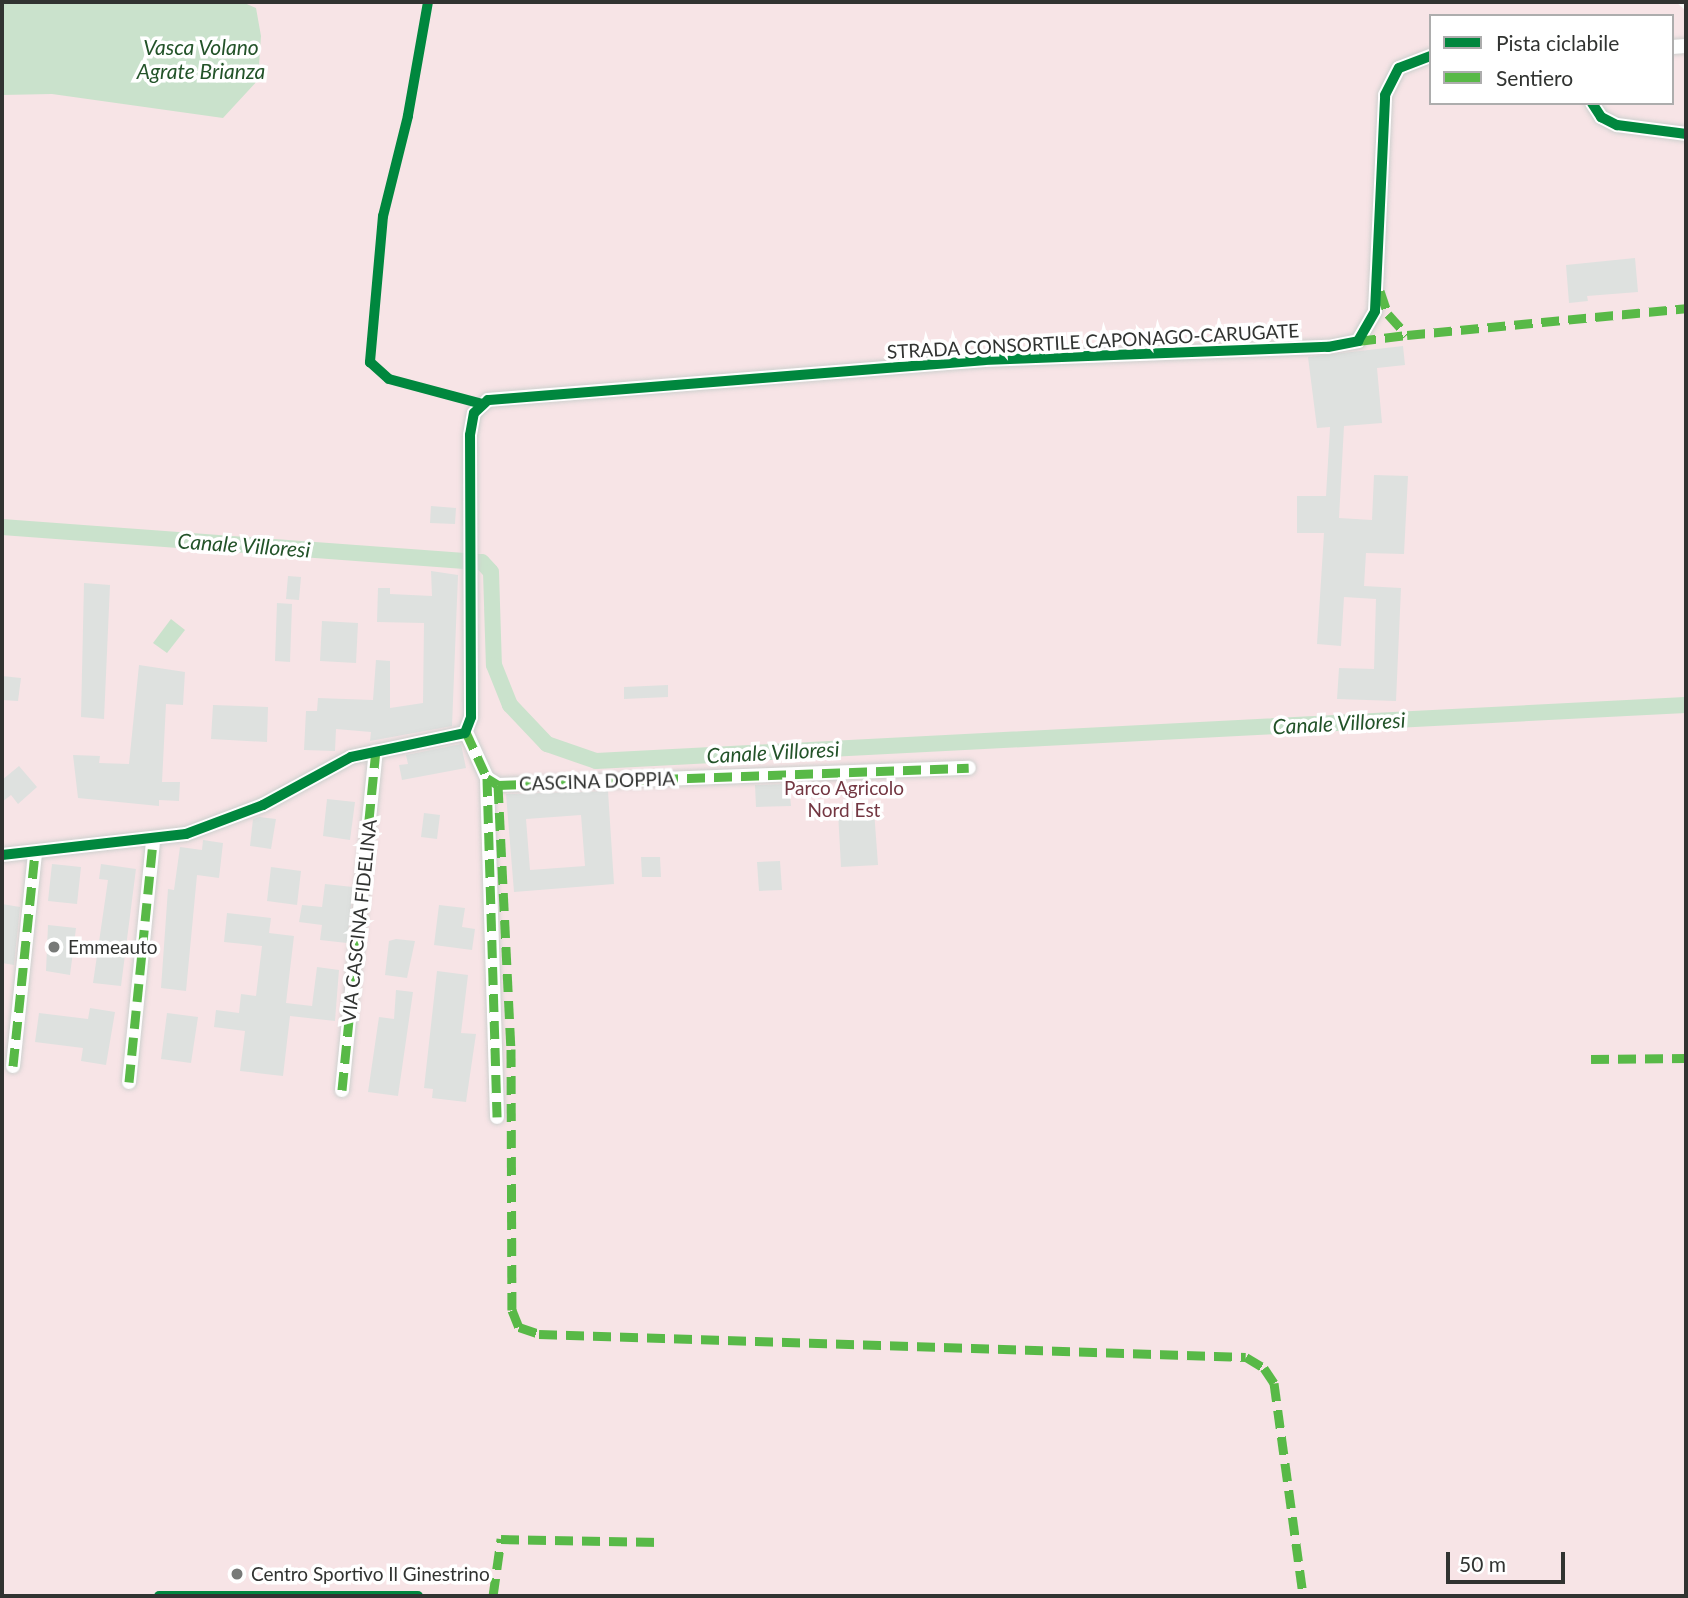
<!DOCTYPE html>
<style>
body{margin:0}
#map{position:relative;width:1688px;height:1598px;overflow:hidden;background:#f8fbf9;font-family:Lato,sans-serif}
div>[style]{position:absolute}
.green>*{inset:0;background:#f7e4e6}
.water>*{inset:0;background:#cae2cc}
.canal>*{height:16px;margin:-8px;padding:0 8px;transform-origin:8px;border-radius:8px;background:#cae2cc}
.building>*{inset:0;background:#dee1df}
.roads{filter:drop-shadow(0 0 2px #ced0ce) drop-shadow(0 0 2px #ced0ce)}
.street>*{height:14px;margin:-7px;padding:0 7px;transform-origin:7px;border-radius:7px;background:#fefefe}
.quiet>*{height:9px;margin-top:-4.5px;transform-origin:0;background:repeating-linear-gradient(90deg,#58b947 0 18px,transparent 0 27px)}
.cycleway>*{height:10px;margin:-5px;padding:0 5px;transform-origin:5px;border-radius:5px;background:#00873e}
.dots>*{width:19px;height:19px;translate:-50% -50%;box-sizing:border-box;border:4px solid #fff;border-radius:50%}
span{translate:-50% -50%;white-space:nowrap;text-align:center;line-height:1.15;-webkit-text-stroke:7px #fff;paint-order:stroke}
.street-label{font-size:19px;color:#313331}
.park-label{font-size:19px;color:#733742}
.poi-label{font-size:19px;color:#313331}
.left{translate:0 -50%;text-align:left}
.water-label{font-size:21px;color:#235329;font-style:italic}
.frame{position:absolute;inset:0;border:4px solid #313331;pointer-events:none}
.legend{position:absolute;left:1429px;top:14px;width:245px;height:91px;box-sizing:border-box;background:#fff;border:2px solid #adadad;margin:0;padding:9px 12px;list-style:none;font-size:21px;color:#313331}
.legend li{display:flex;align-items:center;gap:14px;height:35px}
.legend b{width:35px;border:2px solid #adadad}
.scale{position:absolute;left:1446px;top:1552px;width:119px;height:32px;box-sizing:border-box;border:4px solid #313331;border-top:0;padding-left:9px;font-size:21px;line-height:24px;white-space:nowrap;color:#313331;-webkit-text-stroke:5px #fff;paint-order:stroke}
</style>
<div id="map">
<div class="green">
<div style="clip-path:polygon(evenodd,2px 2px,1676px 2px,1686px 11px,1686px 1596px,2px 1596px,2px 2px,1431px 16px,1672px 16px,1672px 103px,1431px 103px,1431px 16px)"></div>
</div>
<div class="water">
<div style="clip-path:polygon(2px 2px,242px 2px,256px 8px,261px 36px,258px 80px,223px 118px,52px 94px,2px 95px)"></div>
<div style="clip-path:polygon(171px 619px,185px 630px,167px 653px,153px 643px)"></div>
</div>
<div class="canal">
<div style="left:2px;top:527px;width:481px;rotate:4.2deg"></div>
<div style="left:482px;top:562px;width:13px;rotate:48deg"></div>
<div style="left:491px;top:572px;width:93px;rotate:88.2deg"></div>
<div style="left:494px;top:665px;width:43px;rotate:68.2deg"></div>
<div style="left:510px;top:705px;width:54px;rotate:46.5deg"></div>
<div style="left:547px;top:744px;width:52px;rotate:19.1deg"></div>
<div style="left:596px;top:761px;width:1091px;rotate:-2.94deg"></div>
</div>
<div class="building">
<div style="clip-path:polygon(1635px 258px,1638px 292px,1587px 296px,1588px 301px,1569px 303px,1566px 265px)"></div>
<div style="clip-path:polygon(1403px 346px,1405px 365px,1377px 368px,1382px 423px,1344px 426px,1339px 518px,1372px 520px,1374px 475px,1408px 476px,1404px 554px,1366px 553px,1364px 586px,1401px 588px,1396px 701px,1337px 699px,1339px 668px,1374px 669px,1376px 599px,1344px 597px,1341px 646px,1317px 644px,1324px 533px,1297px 533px,1297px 496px,1326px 496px,1330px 427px,1317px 428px,1308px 357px)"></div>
<div style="clip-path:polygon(431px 506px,456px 508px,455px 524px,430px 523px)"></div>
<div style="clip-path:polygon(431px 571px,458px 575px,452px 726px,370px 741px,371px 732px,336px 729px,335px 751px,304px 750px,306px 711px,317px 711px,318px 698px,373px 700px,376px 660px,390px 661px,390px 708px,423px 703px,424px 623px,377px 622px,378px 588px,390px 588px,390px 594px,432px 596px)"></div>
<div style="clip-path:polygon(288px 576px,301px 577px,299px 600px,286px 599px)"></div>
<div style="clip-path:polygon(84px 583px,110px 585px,104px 719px,81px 717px)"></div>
<div style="clip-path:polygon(277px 603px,292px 604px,290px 662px,275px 661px)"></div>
<div style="clip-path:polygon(322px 621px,358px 623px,356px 663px,320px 661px)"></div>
<div style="clip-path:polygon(139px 665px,185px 672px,183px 705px,166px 704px,162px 782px,180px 782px,179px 801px,159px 800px,159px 806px,78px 798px,73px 755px,100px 756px,99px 763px,129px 764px)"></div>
<div style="clip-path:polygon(2px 676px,21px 678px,18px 701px,2px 700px)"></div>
<div style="clip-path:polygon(668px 685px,668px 697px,624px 699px,624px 687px)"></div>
<div style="clip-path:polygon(213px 705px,268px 707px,267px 742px,211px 739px)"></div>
<div style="clip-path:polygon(461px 744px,466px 768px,402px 780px,399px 765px,408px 764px,406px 755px)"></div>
<div style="clip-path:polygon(19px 766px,37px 787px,18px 804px,11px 795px,2px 802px,2px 780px)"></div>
<div style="clip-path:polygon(789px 784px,791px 806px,756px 807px,755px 785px)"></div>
<div style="clip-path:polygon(evenodd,608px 791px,614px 884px,514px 892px,506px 794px,608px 791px,581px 815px,585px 866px,530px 870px,526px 819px,581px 815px)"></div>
<div style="clip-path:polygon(327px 799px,355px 802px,350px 840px,323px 836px)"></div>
<div style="clip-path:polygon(874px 810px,878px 865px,841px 867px,838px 812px)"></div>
<div style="clip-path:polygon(424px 813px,440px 815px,437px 839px,421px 837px)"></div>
<div style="clip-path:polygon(259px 817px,276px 819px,271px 849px,250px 846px,253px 819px)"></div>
<div style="clip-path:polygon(203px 840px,223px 843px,219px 878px,197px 875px,186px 991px,161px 988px,168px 889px,174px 890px,180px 847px,202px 850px)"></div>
<div style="clip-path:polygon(641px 857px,660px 857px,661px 877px,642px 877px)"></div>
<div style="clip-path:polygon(780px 861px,782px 890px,759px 891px,757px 862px)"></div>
<div style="clip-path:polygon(52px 864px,81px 867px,77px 904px,48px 901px)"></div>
<div style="clip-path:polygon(101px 864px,136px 869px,121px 986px,93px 983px,108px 880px,99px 879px)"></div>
<div style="clip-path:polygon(271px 867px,301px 871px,297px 905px,267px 901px)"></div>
<div style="clip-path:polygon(325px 884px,353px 887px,347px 943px,320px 940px,322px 925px,299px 922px,302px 905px,322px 907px)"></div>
<div style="clip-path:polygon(2px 904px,20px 907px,14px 965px,2px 963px)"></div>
<div style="clip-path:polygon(439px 905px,465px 908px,462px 927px,475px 929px,472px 950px,434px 945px)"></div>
<div style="clip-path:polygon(227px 913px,271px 918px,269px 933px,294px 936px,286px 1003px,312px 1006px,317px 967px,339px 970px,335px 1021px,290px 1016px,283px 1076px,240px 1071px,245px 1031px,214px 1027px,216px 1010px,239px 1013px,241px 994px,256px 996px,262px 946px,224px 942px)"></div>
<div style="clip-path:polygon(48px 925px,76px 928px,70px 975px,46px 971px)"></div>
<div style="clip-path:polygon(396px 939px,415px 941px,407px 978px,385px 975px,389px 941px)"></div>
<div style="clip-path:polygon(437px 971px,468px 975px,461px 1033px,476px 1034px,466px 1102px,432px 1098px,433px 1089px,424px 1088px)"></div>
<div style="clip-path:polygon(396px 990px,413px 992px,398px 1096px,368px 1092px,379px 1017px,394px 1019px)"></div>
<div style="clip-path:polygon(90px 1008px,115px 1012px,106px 1065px,81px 1061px,83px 1048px,35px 1042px,39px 1013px,88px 1019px)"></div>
<div style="clip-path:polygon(167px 1013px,198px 1017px,191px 1063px,161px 1059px)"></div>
</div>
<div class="roads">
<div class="street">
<div style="left:1672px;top:47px;width:14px;rotate:-4deg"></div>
<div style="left:1592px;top:103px;width:17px;rotate:57deg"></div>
<div style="left:1601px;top:117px;width:18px;rotate:27deg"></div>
<div style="left:1617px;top:125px;width:70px;rotate:7.4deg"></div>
<div style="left:466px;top:732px;width:51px;rotate:65.5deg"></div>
<div style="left:487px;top:778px;width:13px;rotate:32deg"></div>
<div style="left:498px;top:785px;width:471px;rotate:-2.1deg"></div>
<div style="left:487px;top:778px;width:339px;rotate:88.3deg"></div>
<div style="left:2px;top:855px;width:185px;rotate:-6.5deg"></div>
<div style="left:186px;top:834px;width:82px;rotate:-20.6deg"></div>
<div style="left:263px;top:805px;width:100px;rotate:-28.6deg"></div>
<div style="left:351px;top:757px;width:116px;rotate:-11.9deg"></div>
<div style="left:465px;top:733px;width:17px;rotate:-69deg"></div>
<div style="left:471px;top:717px;width:282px;rotate:-90.2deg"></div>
<div style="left:470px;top:435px;width:22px;rotate:-80deg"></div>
<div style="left:474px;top:413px;width:19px;rotate:-43deg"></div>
<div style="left:488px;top:400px;width:498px;rotate:-4.6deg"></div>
<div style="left:984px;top:360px;width:344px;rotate:-2.2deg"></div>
<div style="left:1328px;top:347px;width:31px;rotate:-11deg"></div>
<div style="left:1358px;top:341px;width:34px;rotate:-60deg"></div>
<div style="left:1375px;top:311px;width:216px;rotate:-87.3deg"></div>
<div style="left:1385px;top:95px;width:30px;rotate:-63deg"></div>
<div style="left:1399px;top:68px;width:34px;rotate:-21deg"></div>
<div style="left:13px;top:1066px;width:215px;rotate:-84.1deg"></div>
<div style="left:129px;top:1082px;width:243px;rotate:-84.3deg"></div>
<div style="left:342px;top:1090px;width:340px;rotate:-84.3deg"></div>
</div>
</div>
<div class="quiet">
<div style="left:1380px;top:291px;width:24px;rotate:71deg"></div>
<div style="left:1388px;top:314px;width:28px;rotate:48deg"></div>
<div style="left:1407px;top:335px;width:280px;rotate:-5.5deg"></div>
<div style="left:1358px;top:341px;width:49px;rotate:-7deg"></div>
<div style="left:466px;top:732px;width:51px;rotate:65.5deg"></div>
<div style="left:487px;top:778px;width:13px;rotate:32deg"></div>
<div style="left:498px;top:785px;width:471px;rotate:-2.1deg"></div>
<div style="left:487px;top:778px;width:339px;rotate:88.3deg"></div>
<div style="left:498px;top:785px;width:264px;rotate:87.2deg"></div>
<div style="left:511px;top:1049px;width:261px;rotate:89.8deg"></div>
<div style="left:512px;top:1310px;width:18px;rotate:68deg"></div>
<div style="left:519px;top:1327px;width:21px;rotate:19deg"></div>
<div style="left:539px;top:1334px;width:707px;rotate:1.86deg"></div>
<div style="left:1246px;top:1357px;width:21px;rotate:31deg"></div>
<div style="left:1264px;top:1368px;width:18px;rotate:56deg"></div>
<div style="left:1274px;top:1383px;width:215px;rotate:82.2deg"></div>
<div style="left:1591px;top:1059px;width:95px;rotate:-0.6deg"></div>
<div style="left:13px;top:1066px;width:215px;rotate:-84.1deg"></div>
<div style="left:129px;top:1082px;width:243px;rotate:-84.3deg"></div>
<div style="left:342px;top:1090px;width:340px;rotate:-84.3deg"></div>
<div style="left:493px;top:1596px;width:58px;rotate:-82deg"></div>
<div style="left:501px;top:1539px;width:160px;rotate:1.1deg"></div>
</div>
<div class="cycleway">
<div style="left:428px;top:2px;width:116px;rotate:100deg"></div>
<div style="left:408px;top:116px;width:103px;rotate:104deg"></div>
<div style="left:383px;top:216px;width:147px;rotate:95.1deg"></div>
<div style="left:370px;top:362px;width:25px;rotate:42deg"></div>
<div style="left:389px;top:379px;width:96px;rotate:15deg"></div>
<div style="left:1592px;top:103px;width:17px;rotate:57deg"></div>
<div style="left:1601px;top:117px;width:18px;rotate:27deg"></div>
<div style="left:1617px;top:125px;width:70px;rotate:7.4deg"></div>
<div style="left:2px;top:855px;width:185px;rotate:-6.5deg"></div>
<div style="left:186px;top:834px;width:82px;rotate:-20.6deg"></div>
<div style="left:263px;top:805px;width:100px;rotate:-28.6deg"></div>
<div style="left:351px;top:757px;width:116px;rotate:-11.9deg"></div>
<div style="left:465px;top:733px;width:17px;rotate:-69deg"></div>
<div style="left:471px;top:717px;width:282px;rotate:-90.2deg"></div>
<div style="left:470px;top:435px;width:22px;rotate:-80deg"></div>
<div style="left:474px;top:413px;width:19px;rotate:-43deg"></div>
<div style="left:488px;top:400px;width:498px;rotate:-4.6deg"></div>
<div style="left:984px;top:360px;width:344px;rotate:-2.2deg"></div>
<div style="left:1328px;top:347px;width:31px;rotate:-11deg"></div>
<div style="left:1358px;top:341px;width:34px;rotate:-60deg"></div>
<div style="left:1375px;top:311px;width:216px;rotate:-87.3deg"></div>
<div style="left:1385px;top:95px;width:30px;rotate:-63deg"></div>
<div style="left:1399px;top:68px;width:34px;rotate:-21deg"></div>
<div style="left:159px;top:1596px;width:259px"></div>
</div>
<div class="dots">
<div style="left:54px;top:947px;background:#777977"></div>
<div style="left:237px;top:1574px;background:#777977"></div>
</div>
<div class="street-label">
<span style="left:1093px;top:341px;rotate:-3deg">STRADA CONSORTILE CAPONAGO-CARUGATE</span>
<span style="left:597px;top:781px;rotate:-2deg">CASCINA DOPPIA</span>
<span style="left:359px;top:921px;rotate:-84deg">VIA CASCINA FIDELINA</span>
</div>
<div class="park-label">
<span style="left:844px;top:799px">Parco Agricolo<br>Nord Est</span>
</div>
<div class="poi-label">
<span class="left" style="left:68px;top:947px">Emmeauto</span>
<span class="left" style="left:251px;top:1574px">Centro Sportivo Il Ginestrino</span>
</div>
<div class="water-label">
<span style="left:201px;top:59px">Vasca Volano<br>Agrate Brianza</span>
<span style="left:244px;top:545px;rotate:4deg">Canale Villoresi</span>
<span style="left:1339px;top:723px;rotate:-3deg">Canale Villoresi</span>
<span style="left:773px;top:752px;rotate:-3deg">Canale Villoresi</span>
</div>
<div class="frame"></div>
<ul class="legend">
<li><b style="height:9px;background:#00873e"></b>Pista ciclabile</li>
<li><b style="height:9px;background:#58b947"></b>Sentiero</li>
</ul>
<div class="scale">50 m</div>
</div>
